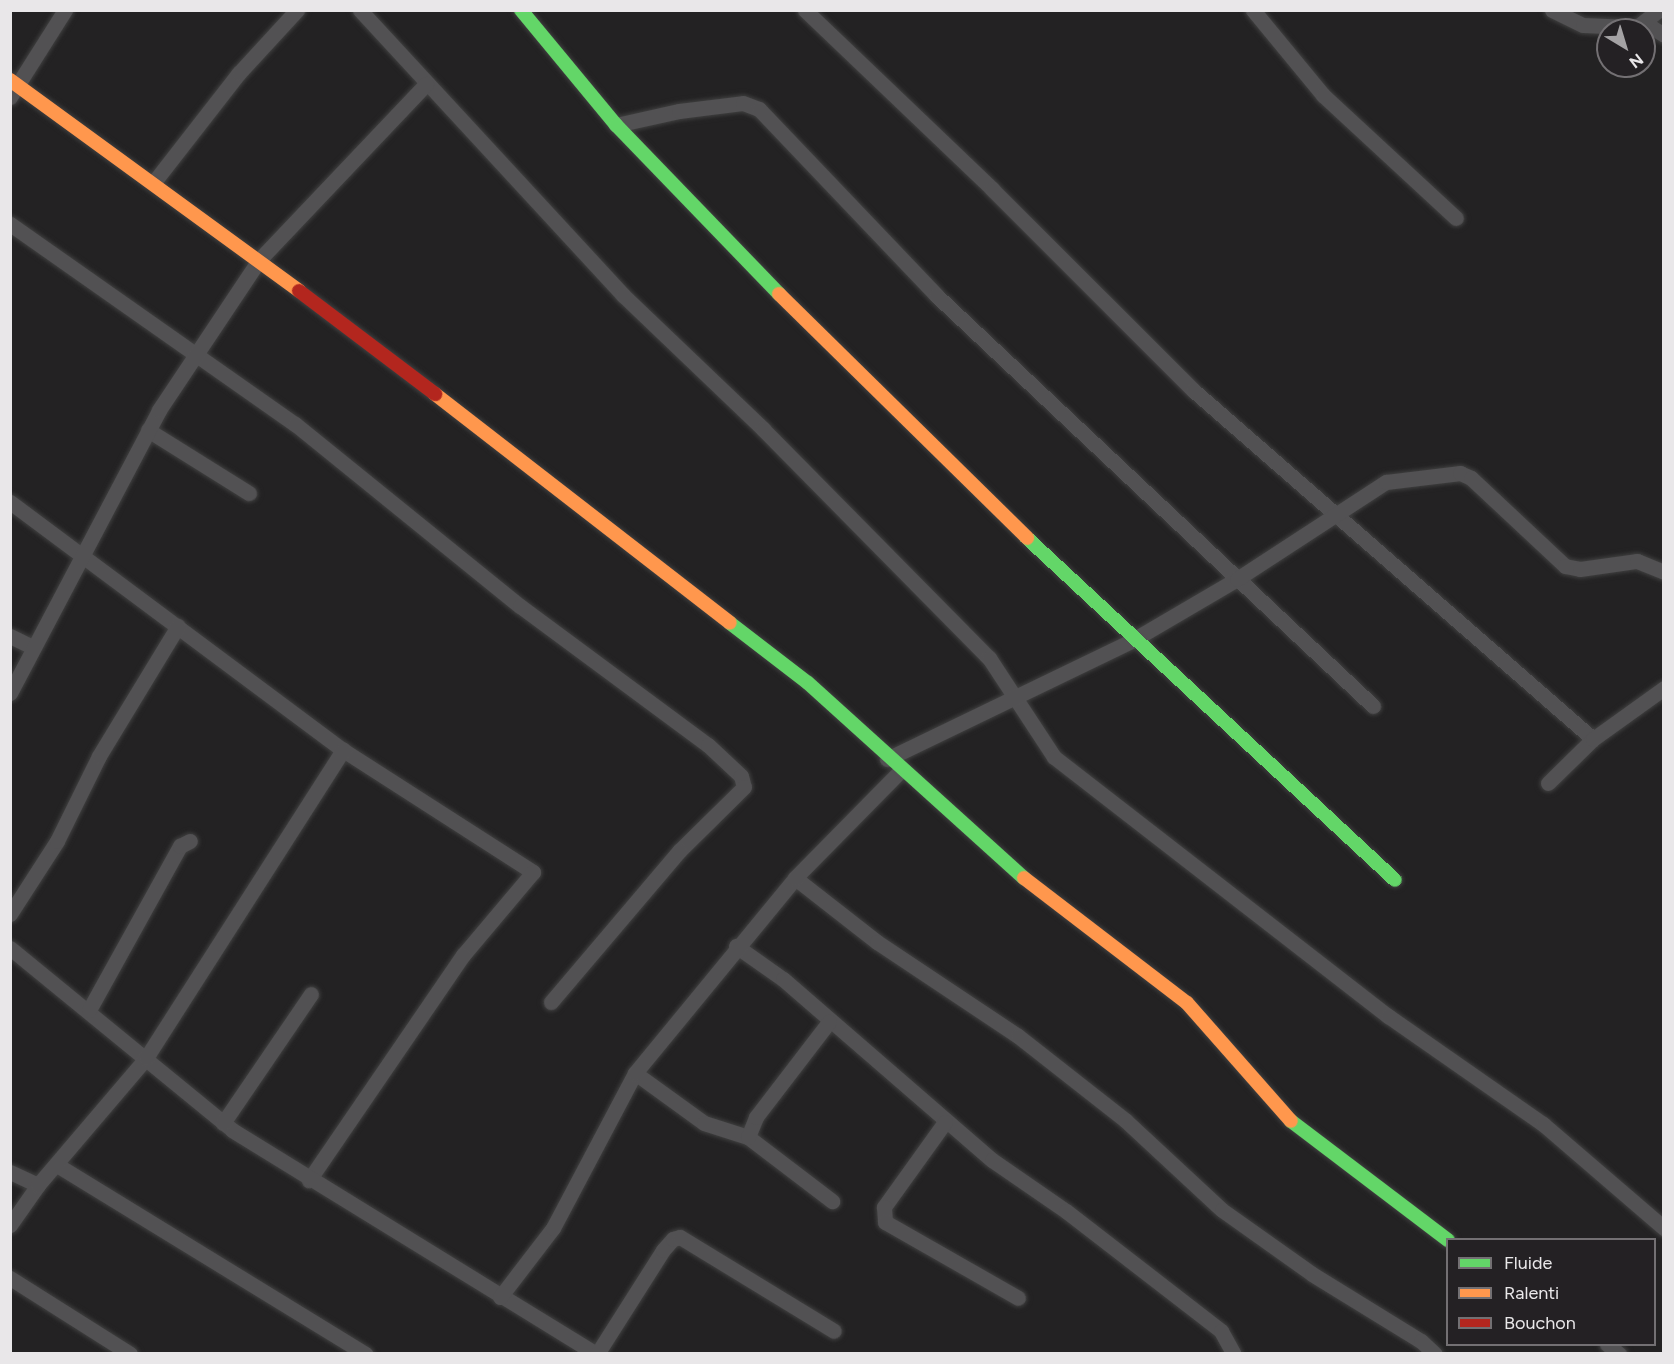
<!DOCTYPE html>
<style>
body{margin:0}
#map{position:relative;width:1674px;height:1364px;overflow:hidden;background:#232223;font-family:Figtree,sans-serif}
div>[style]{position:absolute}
.roads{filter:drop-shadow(0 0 2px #404040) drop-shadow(0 0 2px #404040)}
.street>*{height:15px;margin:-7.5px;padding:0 7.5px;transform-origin:7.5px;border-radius:7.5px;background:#525153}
.fast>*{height:14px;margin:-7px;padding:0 7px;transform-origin:7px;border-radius:7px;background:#63d668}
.slow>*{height:14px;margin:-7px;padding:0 7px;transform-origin:7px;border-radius:7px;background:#ff974d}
.jam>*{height:14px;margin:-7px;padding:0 7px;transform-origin:7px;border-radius:7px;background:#b3261e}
span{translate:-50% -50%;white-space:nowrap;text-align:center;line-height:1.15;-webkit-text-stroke:5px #242124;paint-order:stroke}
.frame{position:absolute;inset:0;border:12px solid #e9e7e9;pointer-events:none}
.legend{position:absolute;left:1446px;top:1238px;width:210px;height:108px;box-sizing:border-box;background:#242124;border:2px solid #737073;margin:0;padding:8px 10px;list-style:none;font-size:18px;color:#e9e7e9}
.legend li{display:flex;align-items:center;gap:12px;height:30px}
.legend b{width:30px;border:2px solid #737073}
.north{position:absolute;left:1596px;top:18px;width:60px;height:60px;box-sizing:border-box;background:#242124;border:2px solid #737073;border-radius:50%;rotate:142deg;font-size:16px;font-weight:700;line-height:24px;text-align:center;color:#e9e7e9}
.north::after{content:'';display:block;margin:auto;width:21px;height:27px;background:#a4a2a4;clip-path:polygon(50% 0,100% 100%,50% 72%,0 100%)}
</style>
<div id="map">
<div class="roads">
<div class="street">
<div style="left:360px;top:10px;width:388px;rotate:47.3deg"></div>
<div style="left:623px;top:295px;width:194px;rotate:43.7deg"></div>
<div style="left:763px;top:429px;width:322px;rotate:45.4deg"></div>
<div style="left:989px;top:658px;width:118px;rotate:56.7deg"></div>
<div style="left:1054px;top:757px;width:423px;rotate:37.8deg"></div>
<div style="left:1388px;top:1016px;width:189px;rotate:34.9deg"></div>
<div style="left:1543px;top:1124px;width:160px;rotate:40.7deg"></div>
<div style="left:805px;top:10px;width:259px;rotate:43.7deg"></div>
<div style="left:992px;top:189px;width:284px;rotate:45deg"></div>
<div style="left:1193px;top:390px;width:531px;rotate:41.1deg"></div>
<div style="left:1253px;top:10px;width:110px;rotate:50.5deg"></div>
<div style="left:1323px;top:95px;width:181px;rotate:42.8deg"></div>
<div style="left:1552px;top:10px;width:34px;rotate:26deg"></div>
<div style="left:1583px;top:25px;width:70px;rotate:2.5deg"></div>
<div style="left:1653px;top:28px;width:13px;rotate:32deg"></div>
<div style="left:1637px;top:27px;width:28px;rotate:-38deg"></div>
<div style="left:10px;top:97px;width:103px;rotate:-57.7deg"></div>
<div style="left:616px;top:125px;width:65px;rotate:-12.5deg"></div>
<div style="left:679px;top:111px;width:64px;rotate:-7.1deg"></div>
<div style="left:743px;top:103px;width:17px;rotate:21deg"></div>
<div style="left:759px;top:109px;width:257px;rotate:46.4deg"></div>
<div style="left:936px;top:295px;width:600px;rotate:43.24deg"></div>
<div style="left:154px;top:182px;width:138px;rotate:-52.1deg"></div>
<div style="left:239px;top:73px;width:86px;rotate:-47.4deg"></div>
<div style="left:10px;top:224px;width:348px;rotate:35.1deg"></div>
<div style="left:295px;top:424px;width:289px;rotate:39deg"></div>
<div style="left:520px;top:606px;width:234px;rotate:36.5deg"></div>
<div style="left:708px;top:745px;width:45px;rotate:43.2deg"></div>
<div style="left:741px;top:776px;width:11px;rotate:75deg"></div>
<div style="left:744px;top:787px;width:91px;rotate:135.4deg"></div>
<div style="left:679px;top:851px;width:198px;rotate:130.3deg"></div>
<div style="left:148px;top:430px;width:119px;rotate:32deg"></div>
<div style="left:10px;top:502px;width:415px;rotate:36.7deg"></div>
<div style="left:343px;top:750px;width:226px;rotate:32.7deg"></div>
<div style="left:533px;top:872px;width:109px;rotate:130.1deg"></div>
<div style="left:463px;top:955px;width:273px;rotate:124.4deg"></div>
<div style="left:10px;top:636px;width:25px;rotate:26deg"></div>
<div style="left:10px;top:693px;width:320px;rotate:-62.2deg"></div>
<div style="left:159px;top:410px;width:180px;rotate:-56.3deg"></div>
<div style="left:259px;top:260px;width:243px;rotate:-46.5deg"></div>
<div style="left:887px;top:759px;width:273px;rotate:-25.8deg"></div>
<div style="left:1133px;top:640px;width:121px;rotate:-30.4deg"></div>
<div style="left:1237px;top:579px;width:178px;rotate:-33.1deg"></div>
<div style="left:1386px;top:482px;width:75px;rotate:-6.9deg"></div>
<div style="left:1460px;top:473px;width:12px;rotate:24deg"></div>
<div style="left:1471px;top:478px;width:129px;rotate:43.1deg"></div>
<div style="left:1565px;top:566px;width:15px;rotate:11deg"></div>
<div style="left:1580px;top:569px;width:58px;rotate:-8deg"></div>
<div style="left:1637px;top:561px;width:29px;rotate:22deg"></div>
<div style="left:1548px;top:783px;width:63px;rotate:-44.4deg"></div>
<div style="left:1593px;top:739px;width:87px;rotate:-35.7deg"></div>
<div style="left:795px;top:878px;width:104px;rotate:38deg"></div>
<div style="left:877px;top:942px;width:169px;rotate:33.7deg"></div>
<div style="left:1018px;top:1036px;width:136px;rotate:38.1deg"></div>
<div style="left:1125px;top:1120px;width:132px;rotate:42.9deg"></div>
<div style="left:1222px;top:1210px;width:110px;rotate:35.4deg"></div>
<div style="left:1312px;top:1274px;width:128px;rotate:31.6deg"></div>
<div style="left:1421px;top:1341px;width:19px;rotate:43deg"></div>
<div style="left:10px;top:914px;width:87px;rotate:-57.2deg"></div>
<div style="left:57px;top:841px;width:95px;rotate:-63.7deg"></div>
<div style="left:99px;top:756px;width:152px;rotate:-58.7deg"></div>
<div style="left:736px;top:946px;width:57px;rotate:35.1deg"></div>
<div style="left:783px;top:979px;width:276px;rotate:40.9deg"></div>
<div style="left:992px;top:1160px;width:90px;rotate:34.6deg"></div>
<div style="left:1066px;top:1211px;width:196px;rotate:37.7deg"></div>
<div style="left:1221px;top:1331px;width:26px;rotate:61deg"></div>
<div style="left:10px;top:948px;width:287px;rotate:39.3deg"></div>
<div style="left:232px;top:1130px;width:427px;rotate:31.6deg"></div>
<div style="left:89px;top:1010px;width:188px;rotate:-61deg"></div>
<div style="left:180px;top:846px;width:11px;rotate:-27deg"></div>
<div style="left:635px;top:1073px;width:85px;rotate:35.9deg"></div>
<div style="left:704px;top:1123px;width:46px;rotate:17.7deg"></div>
<div style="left:748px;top:1137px;width:106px;rotate:37.3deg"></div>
<div style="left:945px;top:1122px;width:105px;rotate:125.7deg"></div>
<div style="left:884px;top:1207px;width:15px;rotate:86deg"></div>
<div style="left:885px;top:1222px;width:153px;rotate:29.7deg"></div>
<div style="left:223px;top:1123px;width:156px;rotate:-55.7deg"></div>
<div style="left:748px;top:1137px;width:22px;rotate:-68deg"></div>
<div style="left:756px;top:1117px;width:120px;rotate:-52.5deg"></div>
<div style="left:57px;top:1165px;width:362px;rotate:31.5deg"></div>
<div style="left:10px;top:1172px;width:31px;rotate:25deg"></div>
<div style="left:10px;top:1225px;width:49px;rotate:-55deg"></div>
<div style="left:38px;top:1185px;width:167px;rotate:-49.6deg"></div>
<div style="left:146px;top:1058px;width:366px;rotate:-57.4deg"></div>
<div style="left:10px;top:1278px;width:142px;rotate:32.3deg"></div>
<div style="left:500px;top:1297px;width:87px;rotate:-52.5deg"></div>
<div style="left:553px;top:1228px;width:175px;rotate:-62.1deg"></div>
<div style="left:635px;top:1073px;width:252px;rotate:-50.6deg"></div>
<div style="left:795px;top:878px;width:150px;rotate:-45.5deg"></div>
<div style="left:1607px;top:1344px;width:16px;rotate:40deg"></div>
<div style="left:597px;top:1354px;width:123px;rotate:-57.6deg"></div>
<div style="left:663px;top:1250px;width:15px;rotate:-48deg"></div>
<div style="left:673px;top:1239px;width:7px;rotate:-16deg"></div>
<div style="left:680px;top:1237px;width:180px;rotate:31.4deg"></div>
</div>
<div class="fast">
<div style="left:521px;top:10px;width:149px;rotate:50.4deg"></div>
<div style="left:616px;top:125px;width:235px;rotate:46deg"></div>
<div style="left:1027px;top:538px;width:502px;rotate:42.9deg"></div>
<div style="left:730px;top:623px;width:98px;rotate:37.6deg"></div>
<div style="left:808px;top:683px;width:291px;rotate:42.1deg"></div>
<div style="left:1291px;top:1121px;width:197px;rotate:37.2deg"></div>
</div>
<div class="slow">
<div style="left:10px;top:80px;width:358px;rotate:36.1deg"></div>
<div style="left:779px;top:294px;width:348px;rotate:44.5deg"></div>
<div style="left:435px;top:394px;width:373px;rotate:37.8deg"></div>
<div style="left:1024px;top:878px;width:205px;rotate:37.5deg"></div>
<div style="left:1187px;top:1003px;width:157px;rotate:48.6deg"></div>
</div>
<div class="jam">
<div style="left:299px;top:291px;width:171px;rotate:37.1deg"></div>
</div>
</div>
<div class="frame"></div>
<ul class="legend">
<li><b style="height:8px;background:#63d668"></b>Fluide</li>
<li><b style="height:8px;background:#ff974d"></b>Ralenti</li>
<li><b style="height:8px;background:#b3261e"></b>Bouchon</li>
</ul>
<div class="north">N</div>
</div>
